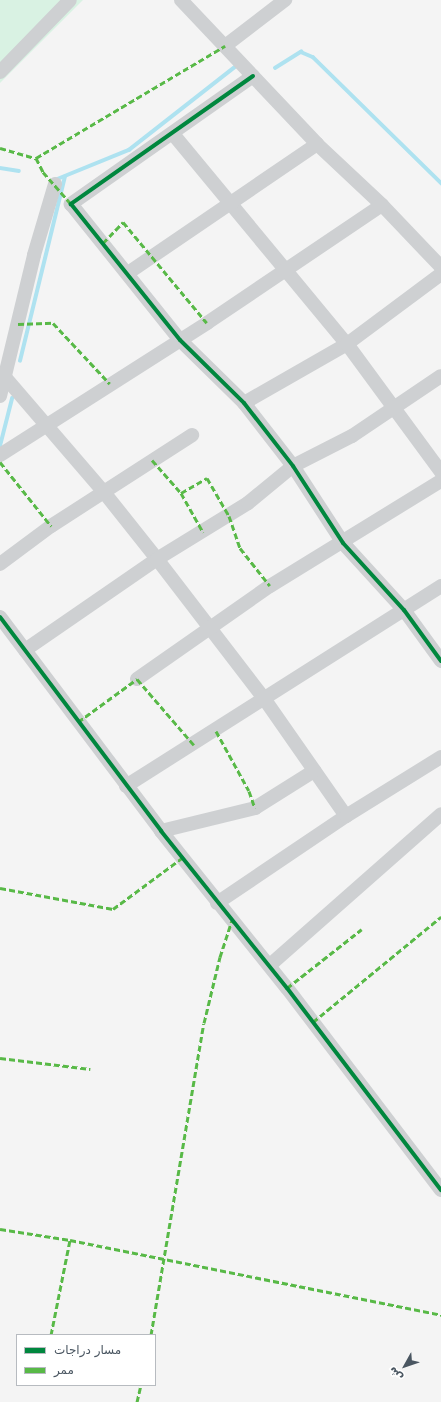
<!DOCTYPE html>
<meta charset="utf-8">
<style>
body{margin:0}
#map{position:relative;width:441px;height:1402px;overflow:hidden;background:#f4f4f4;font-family:"DejaVu Sans","Noto Sans Arabic",sans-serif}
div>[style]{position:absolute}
.green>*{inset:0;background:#d9f2e3}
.stream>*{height:3.5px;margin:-1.75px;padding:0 1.75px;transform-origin:1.75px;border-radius:1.75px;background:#aee2f0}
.minor>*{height:14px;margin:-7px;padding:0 7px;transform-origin:7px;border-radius:7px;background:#ced0d2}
.quiet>*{height:3px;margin-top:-1.5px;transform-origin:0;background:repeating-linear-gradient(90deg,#58b947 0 6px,transparent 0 9px)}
.cycleway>*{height:4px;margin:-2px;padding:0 2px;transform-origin:2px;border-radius:2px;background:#00873e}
span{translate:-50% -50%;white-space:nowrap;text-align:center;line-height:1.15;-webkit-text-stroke:3.5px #fff;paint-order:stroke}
.legend{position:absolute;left:16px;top:1334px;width:140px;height:52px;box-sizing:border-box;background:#fff;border:1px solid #b7bbc0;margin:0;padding:5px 7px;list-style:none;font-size:12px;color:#4a5661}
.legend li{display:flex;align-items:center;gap:8px;height:20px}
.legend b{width:20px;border:1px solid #b7bbc0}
.north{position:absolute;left:385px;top:1346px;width:40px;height:40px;-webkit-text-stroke:3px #fff;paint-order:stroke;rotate:230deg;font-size:11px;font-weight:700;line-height:16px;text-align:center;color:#4a5661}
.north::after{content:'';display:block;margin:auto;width:14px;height:18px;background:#4a5661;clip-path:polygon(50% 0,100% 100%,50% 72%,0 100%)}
</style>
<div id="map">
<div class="green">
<i style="clip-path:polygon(0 0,83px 0,0 83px)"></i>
</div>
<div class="stream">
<i style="left:275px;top:68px;width:31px;rotate:-32deg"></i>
<i style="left:301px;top:52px;width:13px;rotate:23deg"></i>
<i style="left:313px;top:57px;width:180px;rotate:44.5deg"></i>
<i style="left:0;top:168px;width:19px;rotate:9deg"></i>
<i style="left:55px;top:180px;width:80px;rotate:-22.1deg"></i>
<i style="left:129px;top:150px;width:135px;rotate:-38.1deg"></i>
<i style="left:20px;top:361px;width:189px;rotate:-76.3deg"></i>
<i style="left:0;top:446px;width:49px;rotate:-75.7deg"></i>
</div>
<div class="minor">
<i style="left:181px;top:0;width:198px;rotate:46.6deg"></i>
<i style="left:317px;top:144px;width:89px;rotate:43.2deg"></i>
<i style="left:382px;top:205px;width:86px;rotate:46.4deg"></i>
<i style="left:225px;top:46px;width:76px;rotate:-37.5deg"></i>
<i style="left:0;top:72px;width:100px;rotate:-45.8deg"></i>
<i style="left:253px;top:76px;width:223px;rotate:144.9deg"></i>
<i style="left:71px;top:204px;width:174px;rotate:51.3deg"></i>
<i style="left:180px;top:340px;width:90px;rotate:44.5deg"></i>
<i style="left:244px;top:403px;width:80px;rotate:52.1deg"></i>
<i style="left:293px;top:466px;width:92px;rotate:57deg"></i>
<i style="left:343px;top:543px;width:91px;rotate:47.7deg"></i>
<i style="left:404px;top:610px;width:63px;rotate:54deg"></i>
<i style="left:173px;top:134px;width:273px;rotate:50.4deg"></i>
<i style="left:347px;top:344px;width:159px;rotate:53.7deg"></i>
<i style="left:128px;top:273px;width:229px;rotate:-34.3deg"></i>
<i style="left:4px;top:376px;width:152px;rotate:49.3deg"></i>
<i style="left:103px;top:491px;width:87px;rotate:51.5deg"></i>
<i style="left:157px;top:559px;width:174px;rotate:52.5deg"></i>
<i style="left:263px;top:697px;width:145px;rotate:55.1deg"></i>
<i style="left:0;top:396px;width:145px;rotate:-76.4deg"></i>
<i style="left:34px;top:255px;width:74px;rotate:-73.5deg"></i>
<i style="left:244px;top:403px;width:119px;rotate:-29.8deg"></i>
<i style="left:347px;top:344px;width:117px;rotate:-36.7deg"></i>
<i style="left:0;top:455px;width:246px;rotate:-32.5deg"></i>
<i style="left:207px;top:323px;width:211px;rotate:-34deg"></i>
<i style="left:0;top:564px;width:64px;rotate:-36.7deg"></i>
<i style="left:51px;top:526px;width:168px;rotate:-32.8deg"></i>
<i style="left:0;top:617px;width:268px;rotate:53deg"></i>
<i style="left:161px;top:831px;width:201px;rotate:51.3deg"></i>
<i style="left:287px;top:988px;width:254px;rotate:52.7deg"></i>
<i style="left:25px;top:650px;width:160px;rotate:-34.6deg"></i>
<i style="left:157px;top:559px;width:107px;rotate:-31.6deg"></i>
<i style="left:248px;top:503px;width:58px;rotate:-39.4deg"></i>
<i style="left:293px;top:466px;width:66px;rotate:-27deg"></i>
<i style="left:352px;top:436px;width:107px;rotate:-34deg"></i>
<i style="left:137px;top:679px;width:162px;rotate:-35deg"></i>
<i style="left:270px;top:586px;width:201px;rotate:-31.6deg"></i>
<i style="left:126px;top:786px;width:373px;rotate:-32.4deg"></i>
<i style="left:161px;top:831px;width:97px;rotate:-13.7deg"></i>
<i style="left:255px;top:808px;width:70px;rotate:-32.1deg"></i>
<i style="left:217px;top:903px;width:156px;rotate:-34deg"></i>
<i style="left:346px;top:816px;width:112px;rotate:-31.8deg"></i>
<i style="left:270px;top:965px;width:228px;rotate:-41.4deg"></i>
</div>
<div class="quiet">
<i style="left:0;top:148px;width:37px;rotate:16deg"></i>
<i style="left:36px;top:158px;width:220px;rotate:-30.7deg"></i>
<i style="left:36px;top:158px;width:16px;rotate:63deg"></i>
<i style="left:43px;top:172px;width:43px;rotate:48.8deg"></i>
<i style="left:103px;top:243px;width:29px;rotate:-46deg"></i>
<i style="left:123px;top:222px;width:131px;rotate:50.3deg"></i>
<i style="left:18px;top:324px;width:35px;rotate:-2deg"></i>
<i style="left:53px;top:323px;width:83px;rotate:46.9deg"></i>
<i style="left:152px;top:460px;width:44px;rotate:48.7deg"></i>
<i style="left:181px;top:493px;width:45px;rotate:60.6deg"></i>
<i style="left:0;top:462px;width:82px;rotate:51.4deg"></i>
<i style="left:181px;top:493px;width:30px;rotate:-30deg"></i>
<i style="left:207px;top:478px;width:44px;rotate:59.9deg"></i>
<i style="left:229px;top:516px;width:34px;rotate:71deg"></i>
<i style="left:240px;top:548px;width:48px;rotate:51.7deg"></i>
<i style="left:78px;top:722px;width:73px;rotate:-36.1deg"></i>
<i style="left:137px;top:679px;width:87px;rotate:49.2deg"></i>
<i style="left:216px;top:731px;width:68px;rotate:61.2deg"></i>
<i style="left:249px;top:791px;width:18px;rotate:71deg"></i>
<i style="left:0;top:888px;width:115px;rotate:10.5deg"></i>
<i style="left:113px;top:909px;width:86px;rotate:-36.5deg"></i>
<i style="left:287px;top:988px;width:95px;rotate:-38.2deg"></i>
<i style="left:313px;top:1022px;width:166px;rotate:-39.4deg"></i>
<i style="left:0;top:1058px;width:91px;rotate:7deg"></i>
<i style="left:0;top:1229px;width:71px;rotate:8.9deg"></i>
<i style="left:70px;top:1240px;width:379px;rotate:11.4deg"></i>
<i style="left:51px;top:1335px;width:97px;rotate:-78.7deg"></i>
<i style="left:151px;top:1335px;width:316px;rotate:-80.4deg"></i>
<i style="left:204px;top:1023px;width:68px;rotate:-76.4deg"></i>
<i style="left:220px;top:957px;width:38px;rotate:-72deg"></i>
<i style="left:137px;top:1402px;width:17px;rotate:-77deg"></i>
</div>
<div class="cycleway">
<i style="left:253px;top:76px;width:223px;rotate:144.9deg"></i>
<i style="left:71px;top:204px;width:174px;rotate:51.3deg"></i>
<i style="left:180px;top:340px;width:90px;rotate:44.5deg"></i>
<i style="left:244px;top:403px;width:80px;rotate:52.1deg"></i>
<i style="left:293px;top:466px;width:92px;rotate:57deg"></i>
<i style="left:343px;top:543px;width:91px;rotate:47.7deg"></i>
<i style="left:404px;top:610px;width:63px;rotate:54deg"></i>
<i style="left:0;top:617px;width:268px;rotate:53deg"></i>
<i style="left:161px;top:831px;width:201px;rotate:51.3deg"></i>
<i style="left:287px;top:988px;width:254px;rotate:52.7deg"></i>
</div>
<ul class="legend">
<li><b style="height:5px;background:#00873e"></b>مسار دراجات</li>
<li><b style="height:5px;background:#58b947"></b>ممر</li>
</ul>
<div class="north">ش</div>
</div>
